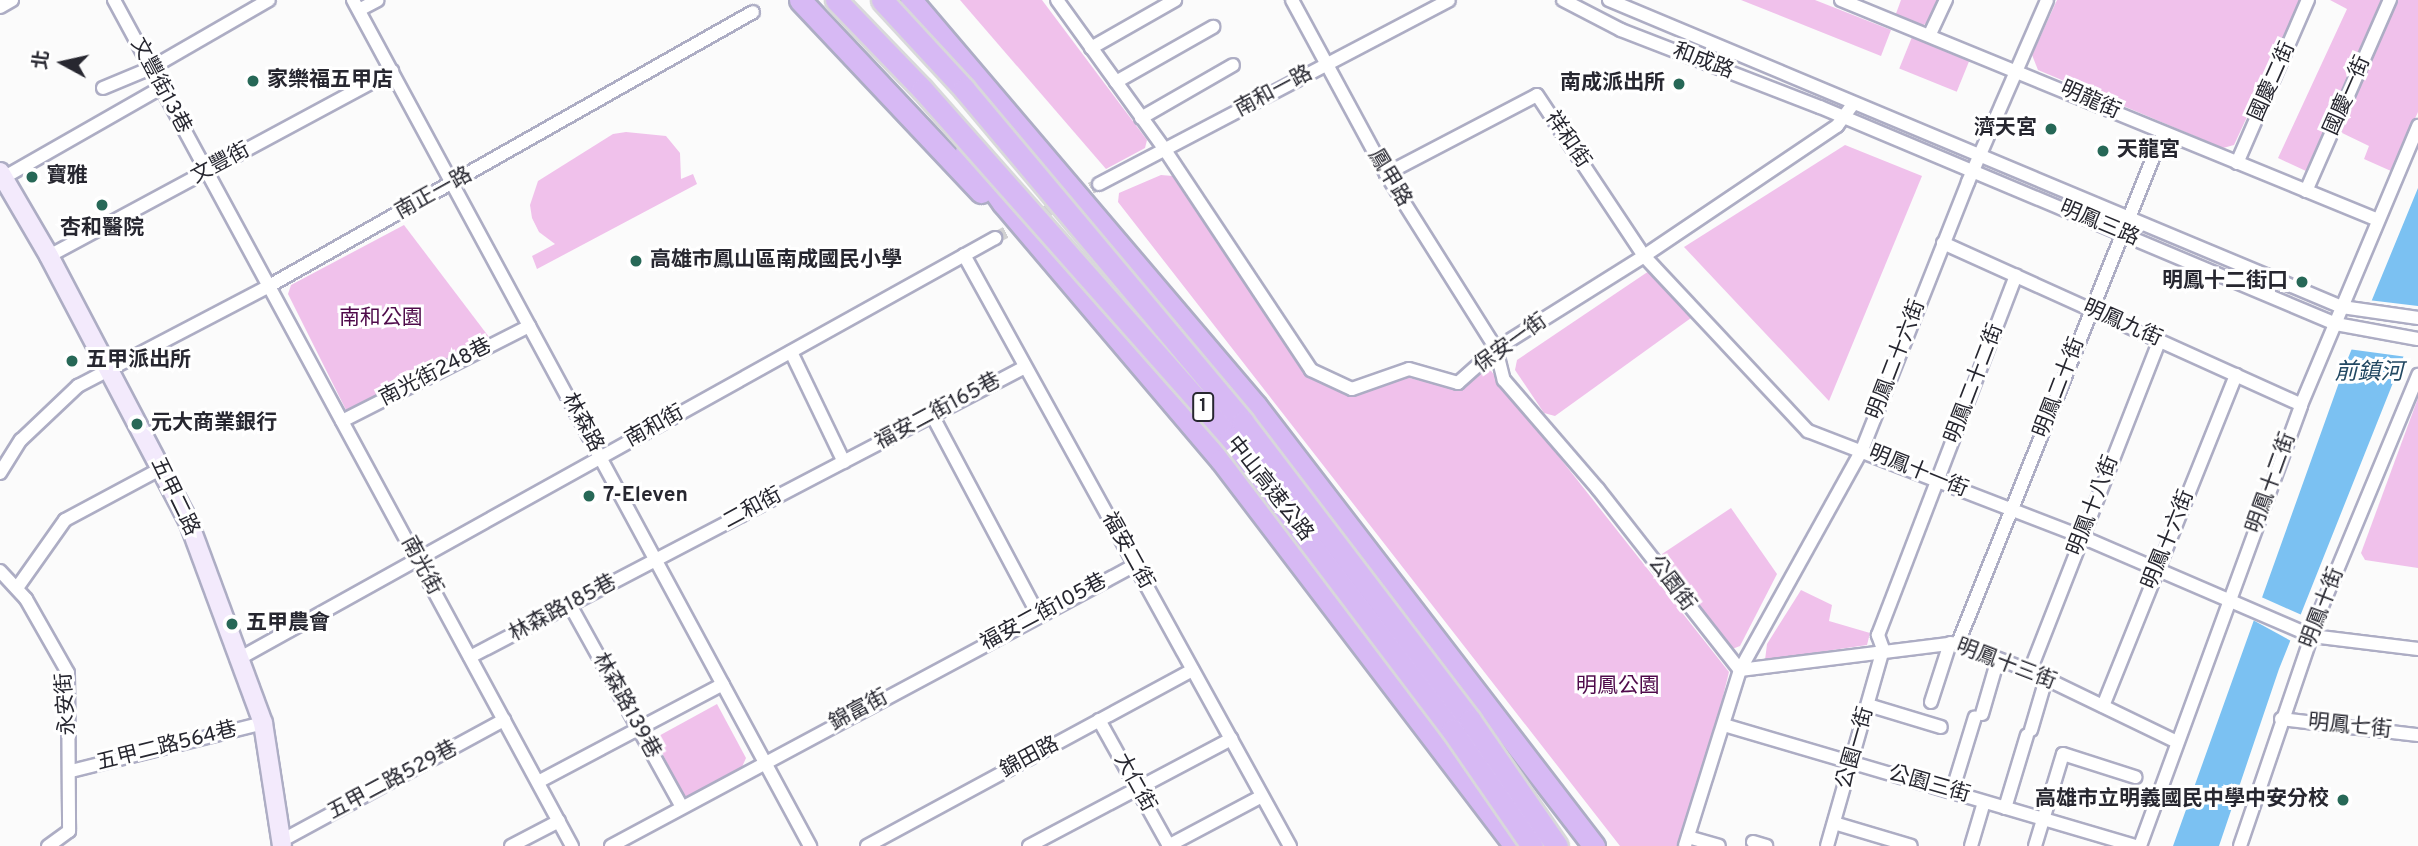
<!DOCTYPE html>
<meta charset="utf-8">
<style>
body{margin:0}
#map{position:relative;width:2418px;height:846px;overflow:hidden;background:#fbfbfb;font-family:Overpass,"Noto Sans TC",sans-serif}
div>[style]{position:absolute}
.green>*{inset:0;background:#f0c1eb;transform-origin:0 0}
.water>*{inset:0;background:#7bc1f2}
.pier>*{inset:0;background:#fbfbfb}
.street-tunnel>*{height:12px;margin-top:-6px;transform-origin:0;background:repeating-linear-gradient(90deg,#d1d1d2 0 12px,transparent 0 18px)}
.roads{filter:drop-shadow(2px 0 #adadc4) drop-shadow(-2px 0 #adadc4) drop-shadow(0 2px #adadc4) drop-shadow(0 -2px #adadc4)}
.street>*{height:12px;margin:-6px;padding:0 6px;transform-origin:6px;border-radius:6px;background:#fff}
.secondary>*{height:18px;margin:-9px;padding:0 9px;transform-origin:9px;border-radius:9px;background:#f3eafc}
.highway>*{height:21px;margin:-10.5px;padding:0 10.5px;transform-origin:10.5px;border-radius:10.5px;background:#d7b9f4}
.bridges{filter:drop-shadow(2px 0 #d8d8da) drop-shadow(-2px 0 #d8d8da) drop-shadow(0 2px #d8d8da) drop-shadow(0 -2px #d8d8da)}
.highway-bridge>*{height:21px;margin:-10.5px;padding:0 10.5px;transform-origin:10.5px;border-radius:10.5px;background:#d7b9f4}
.dots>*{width:19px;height:19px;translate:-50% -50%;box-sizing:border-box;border:4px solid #fff;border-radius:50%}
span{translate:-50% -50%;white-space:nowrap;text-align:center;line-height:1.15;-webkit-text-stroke:6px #fff;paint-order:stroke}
.shield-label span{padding:2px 5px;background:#fff;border:2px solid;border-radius:5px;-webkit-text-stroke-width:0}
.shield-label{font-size:19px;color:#272730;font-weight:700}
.street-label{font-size:21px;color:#272730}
.poi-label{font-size:21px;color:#272730;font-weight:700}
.left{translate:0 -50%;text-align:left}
.right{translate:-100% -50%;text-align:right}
.park-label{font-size:21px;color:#4f0b4b}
.water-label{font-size:23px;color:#224862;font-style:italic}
.north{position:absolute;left:28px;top:28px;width:70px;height:70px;-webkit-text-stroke:5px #fff;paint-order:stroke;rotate:278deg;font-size:19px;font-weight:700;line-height:28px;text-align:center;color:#272730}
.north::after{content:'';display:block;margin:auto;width:24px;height:32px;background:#272730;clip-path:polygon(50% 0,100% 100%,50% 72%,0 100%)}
</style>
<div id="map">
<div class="green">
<i style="clip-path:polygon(960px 0,1042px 0,1147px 140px,1145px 148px,1106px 169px)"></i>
<i style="clip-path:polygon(1741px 0,1815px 0,1891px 30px,1881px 56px)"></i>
<i style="clip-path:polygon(1901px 0,1937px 0,1927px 23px,1920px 27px,1894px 19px)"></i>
<i style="clip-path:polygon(2057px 0,2301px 0,2234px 145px,2223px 148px,2038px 70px,2032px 55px)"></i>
<i style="clip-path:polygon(2330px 0,2381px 0,2306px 171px,2278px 158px,2347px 9px)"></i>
<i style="clip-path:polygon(2397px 0,2418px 0,2418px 112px,2391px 171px,2364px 159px,2369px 146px,2338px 131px)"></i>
<i style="left:1912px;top:37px;width:62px;height:34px;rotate:22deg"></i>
<i style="clip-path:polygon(626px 132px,666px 136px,680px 153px,681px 179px,693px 174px,697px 184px,537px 269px,532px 256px,555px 244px,539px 232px,532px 218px,530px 205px,538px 181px,613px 134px)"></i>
<i style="clip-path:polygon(1845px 145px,1922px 176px,1829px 401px,1684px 247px)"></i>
<i style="clip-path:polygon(1161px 175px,1173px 176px,1319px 381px,1354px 392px,1406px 377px,1461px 391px,1488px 367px,1729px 672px,1711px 745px,1677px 846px,1620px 846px,1118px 202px,1119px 193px)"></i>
<i style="clip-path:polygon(404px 225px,492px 341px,347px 412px,288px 294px,291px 285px)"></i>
<i style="clip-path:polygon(1649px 271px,1691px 318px,1555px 416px,1544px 413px,1515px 370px,1517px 360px)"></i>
<i style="clip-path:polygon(2418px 398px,2418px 568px,2365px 560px,2361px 553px)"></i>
<i style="clip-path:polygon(1731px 508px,1777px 574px,1740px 646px,1727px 651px,1662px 565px,1662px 554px)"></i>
<i style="clip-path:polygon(1801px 590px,1832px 605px,1829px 621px,1870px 633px,1867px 645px,1765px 660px,1767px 644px)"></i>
<i style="clip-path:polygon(717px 704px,746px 758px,742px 767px,691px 796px,683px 796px,655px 738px)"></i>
</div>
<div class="water">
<i style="clip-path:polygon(2418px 188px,2418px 320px,2279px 669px,2219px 846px,2173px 846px,2346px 363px)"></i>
</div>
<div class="pier">
<i style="clip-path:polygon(2368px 300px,2418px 306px,2418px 329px,2407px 357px,2348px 349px)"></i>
<i style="clip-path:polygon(2259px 596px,2304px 616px,2293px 642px,2251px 619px)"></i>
</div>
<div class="street-tunnel">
<i style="left:995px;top:238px;width:117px;rotate:-27.4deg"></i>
</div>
<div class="roads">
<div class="street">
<i style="left:114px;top:0;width:962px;rotate:61.57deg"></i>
<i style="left:353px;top:0;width:962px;rotate:61.62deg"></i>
<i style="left:1057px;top:0;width:185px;rotate:54.2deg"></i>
<i style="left:1165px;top:150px;width:264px;rotate:56.4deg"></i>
<i style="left:1311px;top:370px;width:45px;rotate:24.9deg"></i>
<i style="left:1352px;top:389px;width:60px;rotate:-19.3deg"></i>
<i style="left:1409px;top:369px;width:51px;rotate:15.9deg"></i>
<i style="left:1458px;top:383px;width:51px;rotate:-41.8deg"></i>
<i style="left:1496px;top:349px;width:175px;rotate:-32.1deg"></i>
<i style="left:1644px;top:256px;width:233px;rotate:-34deg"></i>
<i style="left:1837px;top:126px;width:27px;rotate:-54deg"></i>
<i style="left:1292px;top:0;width:198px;rotate:61.6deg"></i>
<i style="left:1386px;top:174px;width:207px;rotate:57.8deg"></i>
<i style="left:1496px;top:349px;width:32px;rotate:76deg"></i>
<i style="left:1504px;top:380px;width:144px;rotate:49.2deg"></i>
<i style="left:1598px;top:489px;width:230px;rotate:51.9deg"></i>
<i style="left:1740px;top:670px;width:184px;rotate:107.4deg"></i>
<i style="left:1563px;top:0;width:65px;rotate:27.3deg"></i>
<i style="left:1621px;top:30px;width:213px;rotate:21.2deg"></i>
<i style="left:1820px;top:107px;width:560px;rotate:22.81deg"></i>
<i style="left:2336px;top:324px;width:83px;rotate:10.4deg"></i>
<i style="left:1609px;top:0;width:795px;rotate:22.73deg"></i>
<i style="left:2342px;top:307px;width:77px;rotate:8.2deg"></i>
<i style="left:1841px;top:0;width:580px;rotate:22.28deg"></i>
<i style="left:0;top:7px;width:14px;rotate:-30deg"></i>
<i style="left:359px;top:10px;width:21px;rotate:-28deg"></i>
<i style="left:1930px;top:34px;width:38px;rotate:-65deg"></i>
<i style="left:1091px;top:48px;width:97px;rotate:-29.7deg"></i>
<i style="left:1116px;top:82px;width:112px;rotate:-29.6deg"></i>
<i style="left:103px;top:88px;width:52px;rotate:-22.6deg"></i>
<i style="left:151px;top:68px;width:136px;rotate:-30deg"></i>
<i style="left:1141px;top:118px;width:106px;rotate:-29.9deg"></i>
<i style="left:2237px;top:163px;width:178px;rotate:-66.5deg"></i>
<i style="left:1386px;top:174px;width:170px;rotate:-27.6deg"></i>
<i style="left:1537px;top:95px;width:193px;rotate:56.4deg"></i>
<i style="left:1644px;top:256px;width:240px;rotate:46.9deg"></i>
<i style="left:1808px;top:431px;width:294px;rotate:21.1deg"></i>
<i style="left:2082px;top:537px;width:250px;rotate:23.3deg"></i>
<i style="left:2312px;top:636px;width:107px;rotate:7deg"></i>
<i style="left:3px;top:178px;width:182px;rotate:-29.7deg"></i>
<i style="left:1099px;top:184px;width:395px;rotate:-27.7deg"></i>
<i style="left:2306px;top:191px;width:209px;rotate:-66.3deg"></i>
<i style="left:1943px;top:243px;width:393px;rotate:24.3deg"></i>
<i style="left:964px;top:255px;width:675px;rotate:61.12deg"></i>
<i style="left:49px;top:256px;width:390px;rotate:-28.3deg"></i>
<i style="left:791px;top:352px;width:122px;rotate:64.3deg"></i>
<i style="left:932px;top:415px;width:228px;rotate:62deg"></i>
<i style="left:342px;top:421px;width:210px;rotate:-26.9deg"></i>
<i style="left:0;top:473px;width:39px;rotate:-58deg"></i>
<i style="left:21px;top:440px;width:79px;rotate:-43.5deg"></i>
<i style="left:78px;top:386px;width:216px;rotate:-27.6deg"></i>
<i style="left:269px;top:286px;width:556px;rotate:-29.51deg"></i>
<i style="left:0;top:571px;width:38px;rotate:47deg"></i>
<i style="left:26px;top:599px;width:85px;rotate:60.4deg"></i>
<i style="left:68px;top:673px;width:158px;rotate:89.6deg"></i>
<i style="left:69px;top:831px;width:26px;rotate:144deg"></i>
<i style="left:17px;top:588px;width:83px;rotate:-54.8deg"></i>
<i style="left:65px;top:520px;width:108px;rotate:-28.2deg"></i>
<i style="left:570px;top:605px;width:231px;rotate:61deg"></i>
<i style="left:1958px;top:643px;width:550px;rotate:-68.1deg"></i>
<i style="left:242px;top:657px;width:862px;rotate:-29.09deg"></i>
<i style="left:470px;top:657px;width:626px;rotate:-27.59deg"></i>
<i style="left:1740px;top:670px;width:252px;rotate:-61deg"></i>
<i style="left:1862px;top:450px;width:288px;rotate:-68.4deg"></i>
<i style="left:1968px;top:182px;width:198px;rotate:-66.5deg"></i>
<i style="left:1740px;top:670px;width:220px;rotate:-7.1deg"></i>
<i style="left:1958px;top:643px;width:77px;rotate:21.3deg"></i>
<i style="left:2030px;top:671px;width:163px;rotate:25.8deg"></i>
<i style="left:2030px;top:671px;width:354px;rotate:-68.6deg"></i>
<i style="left:1931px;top:702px;width:62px;rotate:-72.1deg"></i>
<i style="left:1868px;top:705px;width:76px;rotate:16.8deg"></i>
<i style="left:2103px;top:706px;width:357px;rotate:-68.1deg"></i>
<i style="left:1982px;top:714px;width:57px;rotate:-73.8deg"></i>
<i style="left:2281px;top:719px;width:138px;rotate:6.7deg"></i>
<i style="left:1099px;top:720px;width:144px;rotate:60.9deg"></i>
<i style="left:1724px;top:725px;width:427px;rotate:16.4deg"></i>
<i style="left:2031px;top:730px;width:53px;rotate:-73.6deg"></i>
<i style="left:71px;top:771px;width:198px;rotate:-14deg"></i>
<i style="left:538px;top:782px;width:209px;rotate:-27.9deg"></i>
<i style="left:1952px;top:792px;width:78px;rotate:-73deg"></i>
<i style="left:2005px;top:808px;width:76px;rotate:-73.2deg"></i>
<i style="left:1834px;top:823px;width:80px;rotate:16.6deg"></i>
<i style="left:1688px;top:837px;width:32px;rotate:16deg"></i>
<i style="left:281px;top:841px;width:254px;rotate:-28.5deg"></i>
<i style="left:1753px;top:842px;width:14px;rotate:17deg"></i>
<i style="left:511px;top:846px;width:54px;rotate:-27.5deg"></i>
<i style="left:611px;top:846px;width:595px;rotate:-28.2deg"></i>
<i style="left:867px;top:846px;width:370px;rotate:-28.4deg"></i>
<i style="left:1029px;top:846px;width:229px;rotate:-27.9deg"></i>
<i style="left:1168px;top:846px;width:106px;rotate:-28deg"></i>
<i style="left:1827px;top:846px;width:205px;rotate:-74.1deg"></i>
<i style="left:1883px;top:649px;width:15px;rotate:-110deg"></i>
<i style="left:1878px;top:635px;width:385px;rotate:-69deg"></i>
<i style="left:1971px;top:846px;width:46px;rotate:-73.5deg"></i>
<i style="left:2035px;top:846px;width:96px;rotate:-73.1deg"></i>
<i style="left:2063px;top:754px;width:76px;rotate:17.7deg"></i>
<i style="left:2140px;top:846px;width:469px;rotate:-69.9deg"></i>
<i style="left:2301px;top:405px;width:303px;rotate:-67.2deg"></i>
<i style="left:2240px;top:846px;width:248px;rotate:-71.2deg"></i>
<i style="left:2320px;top:611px;width:256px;rotate:-67.4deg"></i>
</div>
<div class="secondary">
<i style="left:0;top:172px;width:97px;rotate:59.7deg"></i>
<i style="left:49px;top:256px;width:301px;rotate:62.3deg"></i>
<i style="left:189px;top:523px;width:213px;rotate:69.7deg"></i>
<i style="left:263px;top:723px;width:124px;rotate:81.2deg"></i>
</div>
<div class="highway">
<i style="left:800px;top:0;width:264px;rotate:46.7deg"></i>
<i style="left:911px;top:0;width:533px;rotate:49.64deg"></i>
<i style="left:1256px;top:406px;width:555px;rotate:52.47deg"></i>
<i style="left:966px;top:151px;width:64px;rotate:54.6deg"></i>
<i style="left:1003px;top:203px;width:337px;rotate:49.7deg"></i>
<i style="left:1221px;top:460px;width:485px;rotate:52.7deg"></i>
</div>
</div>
<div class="bridges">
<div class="highway-bridge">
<i style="left:836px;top:0;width:124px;rotate:46deg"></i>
<i style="left:922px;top:89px;width:466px;rotate:48.5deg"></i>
<i style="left:1231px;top:438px;width:366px;rotate:52.9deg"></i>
<i style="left:1452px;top:730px;width:141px;rotate:55.4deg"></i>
<i style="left:882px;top:0;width:121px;rotate:47.3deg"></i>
<i style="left:964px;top:89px;width:434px;rotate:50deg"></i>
<i style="left:1243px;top:422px;width:375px;rotate:52.7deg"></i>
<i style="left:1470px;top:720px;width:153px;rotate:55.4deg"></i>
</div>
</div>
<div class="dots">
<i style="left:253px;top:81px;background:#276857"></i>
<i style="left:1679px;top:84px;background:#276857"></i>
<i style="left:2051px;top:129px;background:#276857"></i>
<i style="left:2103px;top:151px;background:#276857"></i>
<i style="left:32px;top:177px;background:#276857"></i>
<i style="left:102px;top:205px;background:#276857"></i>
<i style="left:636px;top:261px;background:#276857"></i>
<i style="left:2302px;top:282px;background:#276857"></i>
<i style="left:72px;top:361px;background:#276857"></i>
<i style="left:137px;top:424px;background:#276857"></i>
<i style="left:589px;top:496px;background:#276857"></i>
<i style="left:232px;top:624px;background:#276857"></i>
<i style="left:2343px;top:800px;background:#276857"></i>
</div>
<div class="shield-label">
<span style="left:1203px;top:407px">1</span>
</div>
<div class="street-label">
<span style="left:1703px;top:62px;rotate:21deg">和成路</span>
<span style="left:2273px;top:82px;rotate:-66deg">國慶二街</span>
<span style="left:160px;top:86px;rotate:62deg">文豐街13巷</span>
<span style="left:1274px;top:92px;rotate:-28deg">南和一路</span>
<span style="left:2348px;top:96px;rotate:-66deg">國慶一街</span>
<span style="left:2090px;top:101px;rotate:24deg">明龍街</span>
<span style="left:1567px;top:140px;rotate:56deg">祥和街</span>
<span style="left:221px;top:164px;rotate:-28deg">文豐街</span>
<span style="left:1389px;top:178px;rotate:59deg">鳳甲路</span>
<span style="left:434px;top:194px;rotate:-29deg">南正一路</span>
<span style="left:2099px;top:224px;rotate:23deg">明鳳三路</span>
<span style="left:2122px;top:324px;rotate:24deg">明鳳九街</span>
<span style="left:1511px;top:344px;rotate:-36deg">保安一街</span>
<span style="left:1897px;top:360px;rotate:-69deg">明鳳二十六街</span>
<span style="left:436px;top:373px;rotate:-27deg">南光街248巷</span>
<span style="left:1975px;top:384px;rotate:-69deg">明鳳二十二街</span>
<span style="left:2060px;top:388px;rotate:-69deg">明鳳二十街</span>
<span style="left:938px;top:412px;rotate:-28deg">福安二街165巷</span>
<span style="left:582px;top:423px;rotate:62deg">林森路</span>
<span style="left:655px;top:427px;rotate:-29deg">南和街</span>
<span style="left:1918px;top:472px;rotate:22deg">明鳳十一街</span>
<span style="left:2272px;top:483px;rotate:-70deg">明鳳十二街</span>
<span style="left:1269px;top:489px;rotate:52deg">中山高速公路</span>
<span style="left:174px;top:497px;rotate:64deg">五甲二路</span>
<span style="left:2094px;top:506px;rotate:-69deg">明鳳十八街</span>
<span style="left:753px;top:509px;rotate:-28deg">二和街</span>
<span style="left:2169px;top:540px;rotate:-68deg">明鳳十六街</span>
<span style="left:1127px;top:551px;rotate:61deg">福安二街</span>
<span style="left:421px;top:566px;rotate:62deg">南光街</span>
<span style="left:1671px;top:584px;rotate:53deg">公園街</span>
<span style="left:2323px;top:608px;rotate:-69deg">明鳳十街</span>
<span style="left:563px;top:609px;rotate:-28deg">林森路185巷</span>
<span style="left:1044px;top:613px;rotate:-28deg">福安二街105巷</span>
<span style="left:2006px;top:665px;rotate:21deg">明鳳十三街</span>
<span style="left:67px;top:704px;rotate:-94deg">永安街</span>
<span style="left:626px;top:706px;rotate:61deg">林森路139巷</span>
<span style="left:859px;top:711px;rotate:-28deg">錦富街</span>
<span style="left:2350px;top:727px;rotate:6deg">明鳳七街</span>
<span style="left:167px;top:747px;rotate:-14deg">五甲二路564巷</span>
<span style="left:1856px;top:748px;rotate:-74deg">公園一街</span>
<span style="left:1030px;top:758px;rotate:-28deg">錦田路</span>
<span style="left:393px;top:781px;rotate:-28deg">五甲二路529巷</span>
<span style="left:1134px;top:783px;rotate:61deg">大仁街</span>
<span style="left:1929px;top:785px;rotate:16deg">公園三街</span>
</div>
<div class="poi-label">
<span class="left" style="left:267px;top:81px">家樂福五甲店</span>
<span class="right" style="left:1665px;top:84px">南成派出所</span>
<span class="right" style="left:2037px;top:129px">濟天宮</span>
<span class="left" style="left:2117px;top:151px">天龍宮</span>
<span class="left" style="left:46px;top:177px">寶雅</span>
<span style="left:102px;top:229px">杏和醫院</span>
<span class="left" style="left:650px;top:261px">高雄市鳳山區南成國民小學</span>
<span class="right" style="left:2288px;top:282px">明鳳十二街口</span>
<span class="left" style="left:86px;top:361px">五甲派出所</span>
<span class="left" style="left:151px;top:424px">元大商業銀行</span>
<span class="left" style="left:603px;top:496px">7-Eleven</span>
<span class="left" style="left:246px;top:624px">五甲農會</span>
<span class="right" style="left:2329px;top:800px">高雄市立明義國民中學中安分校</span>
</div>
<div class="park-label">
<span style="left:381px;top:319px">南和公園</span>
<span style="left:1618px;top:687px">明鳳公園</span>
</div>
<div class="water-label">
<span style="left:2369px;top:374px">前鎮河</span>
</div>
<div class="north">北</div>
</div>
